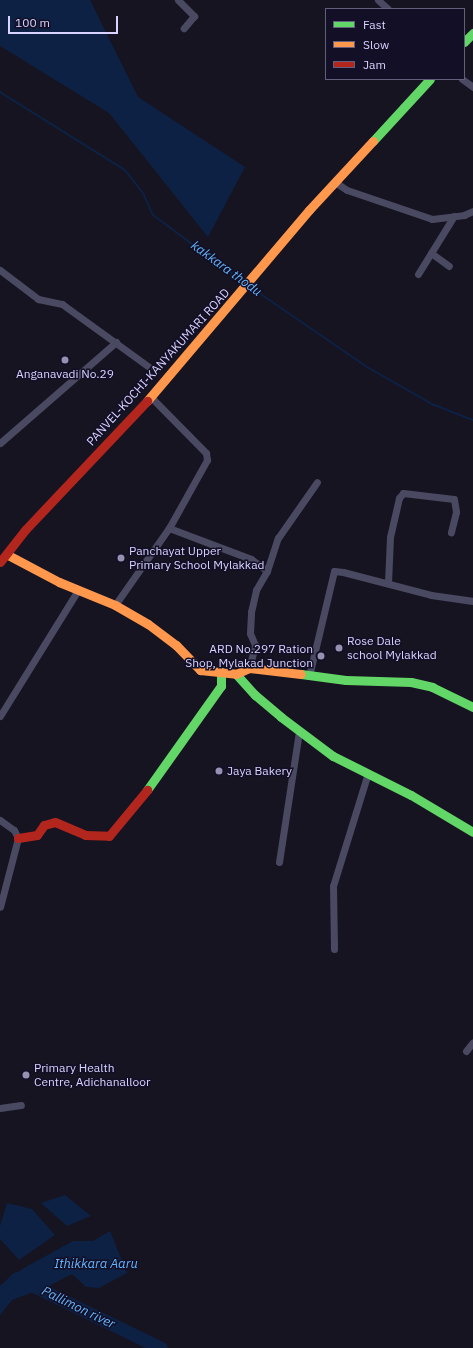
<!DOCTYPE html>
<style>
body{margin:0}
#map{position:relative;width:473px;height:1348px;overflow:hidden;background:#161421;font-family:"IBM Plex Sans",sans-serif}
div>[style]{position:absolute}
.water>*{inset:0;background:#0d2144}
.stream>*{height:2px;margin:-1px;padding:0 1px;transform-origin:1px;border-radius:1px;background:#0d2144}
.river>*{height:13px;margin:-6.5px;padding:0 6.5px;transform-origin:6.5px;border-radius:6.5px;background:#0d2144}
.street>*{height:7px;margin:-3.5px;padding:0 3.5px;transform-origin:3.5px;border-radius:3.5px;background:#4a4962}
.fast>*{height:9px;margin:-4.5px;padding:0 4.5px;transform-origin:4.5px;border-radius:4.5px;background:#63d668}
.slow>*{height:9px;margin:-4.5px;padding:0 4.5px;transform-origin:4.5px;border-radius:4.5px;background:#ff974d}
.jam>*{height:9px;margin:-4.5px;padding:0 4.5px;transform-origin:4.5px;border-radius:4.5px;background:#b3261e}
.dots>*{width:11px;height:11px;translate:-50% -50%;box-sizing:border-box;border:2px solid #130f26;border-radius:50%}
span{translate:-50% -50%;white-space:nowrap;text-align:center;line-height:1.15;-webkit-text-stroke:3px #130f26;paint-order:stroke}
.street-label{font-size:12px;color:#d9d4ff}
.poi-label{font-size:12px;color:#d9d4ff}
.left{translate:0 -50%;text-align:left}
.right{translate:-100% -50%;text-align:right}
.water-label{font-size:13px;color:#62b6ff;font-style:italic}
.legend{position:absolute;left:325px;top:8px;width:140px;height:72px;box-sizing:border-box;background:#130f26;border:1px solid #625e7d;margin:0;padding:5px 7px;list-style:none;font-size:12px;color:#d9d4ff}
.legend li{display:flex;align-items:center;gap:8px;height:20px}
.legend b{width:20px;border:1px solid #625e7d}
.scale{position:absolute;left:8px;top:16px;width:110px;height:18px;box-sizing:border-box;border:2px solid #d9d4ff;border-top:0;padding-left:5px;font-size:12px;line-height:14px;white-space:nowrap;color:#d9d4ff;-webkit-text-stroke:3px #130f26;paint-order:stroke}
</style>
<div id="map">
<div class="water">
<i style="clip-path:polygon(0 0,90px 0,138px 97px,245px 167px,208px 237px,109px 113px,0 46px)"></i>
<i style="clip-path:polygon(65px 1195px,91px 1216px,67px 1226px,41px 1203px)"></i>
<i style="clip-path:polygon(7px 1203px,32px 1209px,55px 1235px,19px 1260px,0 1239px,0 1226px)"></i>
<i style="clip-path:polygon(110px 1231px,127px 1273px,99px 1288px,86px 1287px,72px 1274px,49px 1286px,12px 1300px,0 1315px,0 1287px,22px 1269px,73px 1241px,93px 1241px)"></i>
</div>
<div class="stream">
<i style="left:0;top:92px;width:147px;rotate:32deg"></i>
<i style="left:125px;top:170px;width:29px;rotate:52deg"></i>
<i style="left:143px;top:193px;width:24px;rotate:66deg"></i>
<i style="left:153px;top:215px;width:112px;rotate:36.7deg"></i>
<i style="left:252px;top:288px;width:140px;rotate:34.5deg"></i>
<i style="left:367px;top:367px;width:75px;rotate:29.6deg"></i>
<i style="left:432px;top:404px;width:44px;rotate:21.3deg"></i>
</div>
<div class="river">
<i style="left:0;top:1294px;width:23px;rotate:-43deg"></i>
<i style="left:17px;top:1278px;width:160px;rotate:25.9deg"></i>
</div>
<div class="street">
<i style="left:178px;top:0;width:23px;rotate:45deg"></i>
<i style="left:194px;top:16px;width:16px;rotate:130deg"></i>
<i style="left:378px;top:0;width:13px;rotate:42deg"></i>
<i style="left:462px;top:79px;width:14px;rotate:36deg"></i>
<i style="left:335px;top:182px;width:14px;rotate:34deg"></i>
<i style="left:347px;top:190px;width:90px;rotate:18.8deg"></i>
<i style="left:432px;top:219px;width:32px;rotate:-7deg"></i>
<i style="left:464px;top:215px;width:10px;rotate:-24deg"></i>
<i style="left:431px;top:253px;width:22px;rotate:36deg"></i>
<i style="left:0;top:270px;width:48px;rotate:37.3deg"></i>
<i style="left:38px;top:299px;width:25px;rotate:12deg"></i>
<i style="left:62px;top:304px;width:107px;rotate:35.9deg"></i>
<i style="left:418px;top:274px;width:68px;rotate:-58.2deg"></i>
<i style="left:0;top:443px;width:154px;rotate:-41deg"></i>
<i style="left:169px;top:528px;width:88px;rotate:20.7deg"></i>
<i style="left:251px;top:559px;width:20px;rotate:37deg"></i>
<i style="left:267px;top:571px;width:35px;rotate:-72deg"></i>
<i style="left:278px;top:538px;width:68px;rotate:-55.1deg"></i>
<i style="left:388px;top:583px;width:46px;rotate:-87.5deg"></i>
<i style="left:390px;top:537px;width:40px;rotate:-77deg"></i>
<i style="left:399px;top:498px;width:6px;rotate:-51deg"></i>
<i style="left:403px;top:493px;width:51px;rotate:6.7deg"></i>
<i style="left:454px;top:499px;width:13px;rotate:81deg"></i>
<i style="left:456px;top:512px;width:21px;rotate:104deg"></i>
<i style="left:115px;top:605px;width:94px;rotate:-55deg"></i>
<i style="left:169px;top:528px;width:78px;rotate:-60.8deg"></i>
<i style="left:207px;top:460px;width:7px;rotate:-98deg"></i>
<i style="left:206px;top:453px;width:80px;rotate:-134.5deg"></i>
<i style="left:249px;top:668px;width:24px;rotate:-75deg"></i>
<i style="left:255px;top:645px;width:13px;rotate:-113deg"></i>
<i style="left:250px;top:633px;width:21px;rotate:-87deg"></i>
<i style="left:251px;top:612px;width:23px;rotate:-77deg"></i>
<i style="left:256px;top:590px;width:22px;rotate:-60deg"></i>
<i style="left:309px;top:676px;width:108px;rotate:-76.6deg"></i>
<i style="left:334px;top:571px;width:9px;rotate:6deg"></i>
<i style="left:343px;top:572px;width:91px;rotate:14.6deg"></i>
<i style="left:431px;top:595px;width:42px;rotate:8.1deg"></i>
<i style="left:0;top:716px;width:148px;rotate:-58.2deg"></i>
<i style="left:0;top:820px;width:17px;rotate:36deg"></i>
<i style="left:14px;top:830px;width:9px;rotate:63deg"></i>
<i style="left:18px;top:838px;width:71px;rotate:104.6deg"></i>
<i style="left:279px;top:862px;width:132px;rotate:-81.3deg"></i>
<i style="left:334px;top:949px;width:63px;rotate:-90.9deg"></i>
<i style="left:333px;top:886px;width:118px;rotate:-72.8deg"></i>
<i style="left:466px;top:1051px;width:11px;rotate:-52deg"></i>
<i style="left:0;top:1108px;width:21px;rotate:-8deg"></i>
</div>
<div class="fast">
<i style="left:464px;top:42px;width:13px;rotate:-45deg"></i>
<i style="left:373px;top:141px;width:84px;rotate:-47.4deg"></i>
<i style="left:236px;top:674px;width:28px;rotate:48deg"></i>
<i style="left:255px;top:695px;width:34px;rotate:40deg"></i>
<i style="left:281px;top:717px;width:65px;rotate:36.9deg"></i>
<i style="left:333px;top:756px;width:87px;rotate:26.6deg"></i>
<i style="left:411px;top:795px;width:72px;rotate:30.8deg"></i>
<i style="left:301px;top:674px;width:45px;rotate:7.6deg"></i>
<i style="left:346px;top:680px;width:65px;rotate:1.8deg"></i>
<i style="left:411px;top:682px;width:22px;rotate:13deg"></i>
<i style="left:432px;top:687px;width:46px;rotate:26deg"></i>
<i style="left:147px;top:790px;width:128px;rotate:-54.6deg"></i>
<i style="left:221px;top:686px;width:14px;rotate:-90deg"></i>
</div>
<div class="slow">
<i style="left:147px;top:401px;width:250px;rotate:-49.7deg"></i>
<i style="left:309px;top:210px;width:94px;rotate:-47.2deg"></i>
<i style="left:8px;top:555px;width:58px;rotate:27.9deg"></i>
<i style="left:59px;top:582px;width:61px;rotate:22.3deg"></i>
<i style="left:115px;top:605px;width:38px;rotate:30deg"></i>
<i style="left:148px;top:624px;width:35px;rotate:37deg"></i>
<i style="left:176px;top:645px;width:35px;rotate:46deg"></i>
<i style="left:200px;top:670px;width:36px;rotate:6deg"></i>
<i style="left:236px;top:674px;width:14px;rotate:-25deg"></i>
<i style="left:249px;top:668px;width:52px;rotate:6.6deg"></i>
</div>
<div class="jam">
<i style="left:0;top:562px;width:41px;rotate:-52deg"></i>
<i style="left:25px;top:530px;width:178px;rotate:-46.6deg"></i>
<i style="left:18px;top:838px;width:19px;rotate:-9deg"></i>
<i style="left:37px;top:835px;width:12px;rotate:-55deg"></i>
<i style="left:44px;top:825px;width:11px;rotate:-15deg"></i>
<i style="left:55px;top:822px;width:33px;rotate:23deg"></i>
<i style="left:85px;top:835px;width:24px;rotate:2deg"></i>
<i style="left:109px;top:836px;width:60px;rotate:-50.4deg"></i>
</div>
<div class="dots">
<i style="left:65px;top:360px;background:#9591b1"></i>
<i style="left:121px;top:558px;background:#9591b1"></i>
<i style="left:339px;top:648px;background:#9591b1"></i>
<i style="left:321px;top:656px;background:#9591b1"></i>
<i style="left:219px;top:771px;background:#9591b1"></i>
<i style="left:26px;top:1075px;background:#9591b1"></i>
</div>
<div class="street-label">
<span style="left:158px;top:367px;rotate:-48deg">PANVEL-KOCHI-KANYAKUMARI ROAD</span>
</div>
<div class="poi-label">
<span style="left:65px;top:374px">Anganavadi No.29</span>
<span class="left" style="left:129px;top:558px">Panchayat Upper<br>Primary School Mylakkad</span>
<span class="left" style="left:347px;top:648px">Rose Dale<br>school Mylakkad</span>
<span class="right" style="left:313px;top:656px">ARD No.297 Ration<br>Shop, Mylakad Junction</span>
<span class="left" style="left:227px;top:771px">Jaya Bakery</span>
<span class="left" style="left:34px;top:1075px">Primary Health<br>Centre, Adichanalloor</span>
</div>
<div class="water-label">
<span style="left:226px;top:269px;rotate:36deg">kakkara thodu</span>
<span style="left:96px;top:1264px">Ithikkara Aaru</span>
<span style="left:78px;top:1308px;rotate:26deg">Pallimon river</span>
</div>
<ul class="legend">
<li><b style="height:5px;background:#63d668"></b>Fast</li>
<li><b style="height:5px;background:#ff974d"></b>Slow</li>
<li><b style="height:5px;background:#b3261e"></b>Jam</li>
</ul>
<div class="scale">100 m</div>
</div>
